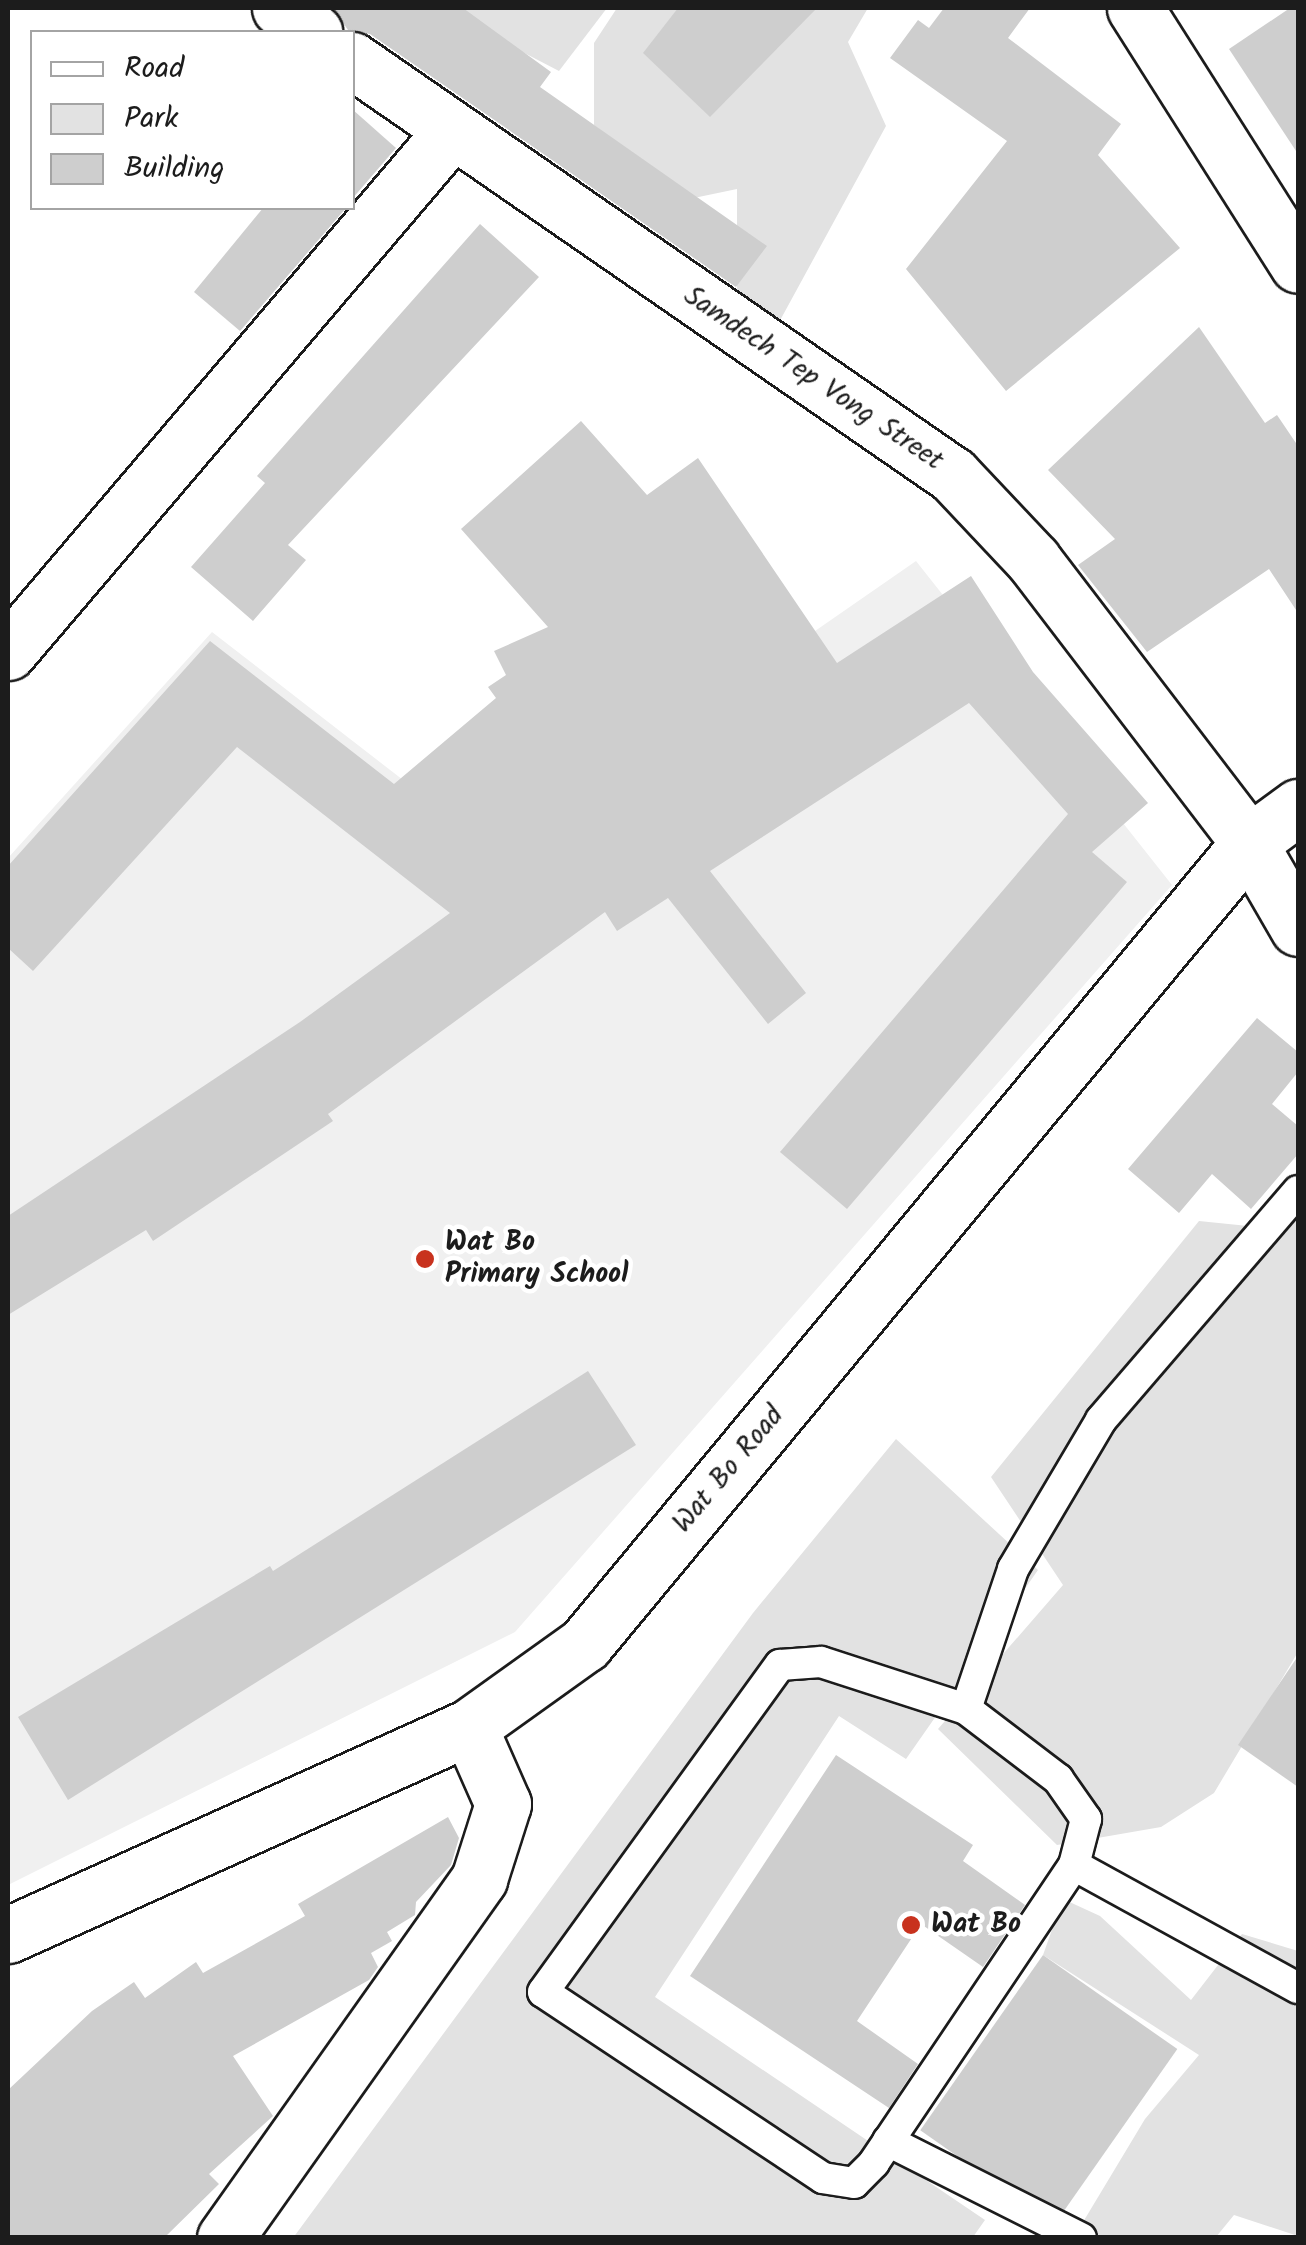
<!DOCTYPE html>
<style>
body{margin:0}
#map{position:relative;width:1306px;height:2245px;overflow:hidden;background:#fff;font-family:Kalam,sans-serif}
div>[style]{position:absolute}
.built>*{inset:0;background:#f0f0f0}
.green>*{inset:0;background:#e2e2e2}
.building>*{inset:0;background:#cecece;transform-origin:0 0}
.roads{filter:drop-shadow(2px 0 #1c1c1c) drop-shadow(-2px 0 #1c1c1c) drop-shadow(0 2px #1c1c1c) drop-shadow(0 -2px #1c1c1c)}
.lane>*{height:30px;margin:-15px;padding:0 15px;transform-origin:15px;border-radius:15px;background:#fff}
.street>*{height:55px;margin:-27.5px;padding:0 27.5px;transform-origin:27.5px;border-radius:27.5px;background:#fff}
.dots>*{width:28px;height:28px;translate:-50% -50%;box-sizing:border-box;border:5px solid #fff;border-radius:50%}
span{translate:-50% -50%;white-space:nowrap;text-align:center;line-height:1.15;-webkit-text-stroke:9px #fff;paint-order:stroke}
.street-label{font-size:28px;color:#1c1c1c}
.poi-label{font-size:28px;color:#1c1c1c;font-weight:700}
.left{translate:0 -50%;text-align:left}
.frame{position:absolute;inset:0;border:10px solid #1c1c1c;pointer-events:none}
.legend{position:absolute;left:30px;top:30px;width:325px;height:180px;box-sizing:border-box;background:#fff;border:2px solid #a4a4a4;margin:0;padding:12px 18px;list-style:none;font-size:30px;color:#1c1c1c}
.legend li{display:flex;align-items:center;gap:20px;height:50px}
.legend b{width:50px;border:2px solid #a4a4a4}
</style>
<div id="map">
<div class="built">
<i style="clip-path:polygon(916px 561px,1172px 885px,515px 1632px,8px 1885px,8px 858px,212px 632px,496px 852px)"></i>
</div>
<div class="green">
<i style="clip-path:polygon(438px 8px,607px 8px,559px 71px)"></i>
<i style="clip-path:polygon(617px 8px,868px 8px,848px 42px,886px 126px,777px 326px,737px 318px,737px 189px,689px 199px,594px 125px,594px 43px)"></i>
<i style="clip-path:polygon(1298px 1170px,1298px 1652px,1214px 1793px,1161px 1827px,1057px 1845px,938px 1729px,1063px 1585px,991px 1477px,1199px 1221px,1248px 1226px)"></i>
<i style="clip-path:polygon(896px 1439px,1038px 1570px,906px 1759px,839px 1716px,655px 1997px,985px 2220px,973px 2237px,293px 2238px,753px 1613px)"></i>
<i style="clip-path:polygon(1063px 1899px,1100px 1916px,1191px 2000px,1242px 1934px,1298px 1951px,1298px 2236px,1234px 2215px,1216px 2237px,1074px 2237px,1145px 2119px,1199px 2055px,1043px 1955px)"></i>
</div>
<div class="building">
<i style="clip-path:polygon(333px 8px,463px 8px,551px 72px,540px 87px,767px 246px,736px 287px,370px 34px,348px 30px)"></i>
<i style="clip-path:polygon(678px 8px,817px 8px,710px 117px,643px 53px)"></i>
<i style="clip-path:polygon(944px 8px,1030px 8px,1008px 38px,1121px 124px,1098px 155px,1180px 248px,1006px 391px,906px 269px,1007px 141px,890px 58px,918px 20px,929px 28px)"></i>
<i style="clip-path:polygon(1290px 8px,1298px 8px,1298px 154px,1229px 49px)"></i>
<i style="clip-path:polygon(352px 109px,396px 148px,352px 199px)"></i>
<i style="clip-path:polygon(263px 208px,346px 208px,240px 331px,194px 292px)"></i>
<i style="clip-path:polygon(480px 224px,539px 277px,288px 545px,306px 560px,253px 621px,191px 567px,265px 483px,257px 476px)"></i>
<i style="clip-path:polygon(1199px 327px,1265px 423px,1277px 415px,1298px 446px,1298px 613px,1269px 569px,1147px 652px,1078px 565px,1115px 539px,1048px 470px)"></i>
<i style="clip-path:polygon(581px 421px,647px 495px,698px 458px,837px 663px,971px 576px,1033px 672px,1148px 803px,1092px 852px,1127px 882px,847px 1209px,780px 1152px,1068px 814px,969px 703px,710px 871px,806px 993px,768px 1024px,668px 898px,617px 931px,605px 912px,328px 1114px,333px 1121px,153px 1241px,146px 1230px,8px 1315px,8px 1216px,300px 1022px,450px 913px,237px 747px,33px 971px,8px 948px,8px 866px,210px 641px,394px 784px,496px 698px,488px 687px,506px 675px,494px 651px,548px 627px,461px 529px)"></i>
<i style="clip-path:polygon(1257px 1018px,1298px 1052px,1298px 1072px,1272px 1104px,1298px 1126px,1298px 1154px,1251px 1209px,1212px 1174px,1179px 1213px,1128px 1169px)"></i>
<i style="clip-path:polygon(588px 1371px,636px 1445px,68px 1800px,18px 1717px,270px 1566px,273px 1571px)"></i>
<i style="clip-path:polygon(1298px 1656px,1298px 1787px,1238px 1745px)"></i>
<i style="clip-path:polygon(836px 1755px,973px 1845px,963px 1861px,1025px 1905px,983px 1967px,921px 1924px,857px 2021px,918px 2064px,889px 2108px,690px 1976px)"></i>
<i style="clip-path:polygon(448px 1817px,459px 1838px,451px 1865px,416px 1902px,415px 1915px,387px 1932px,392px 1941px,371px 1953px,378px 1967px,369px 1980px,233px 2056px,273px 2116px,209px 2174px,219px 2184px,164px 2238px,8px 2238px,8px 2090px,92px 2011px,134px 1982px,145px 1998px,196px 1962px,203px 1973px,305px 1916px,298px 1904px)"></i>
<i style="left:1043px;top:1955px;width:164px;height:214px;rotate:35deg"></i>
</div>
<div class="roads">
<div class="lane">
<i style="left:821px;top:1662px;width:152px;rotate:18deg"></i>
<i style="left:966px;top:1709px;width:116px;rotate:37.3deg"></i>
<i style="left:1058px;top:1779px;width:49px;rotate:55deg"></i>
<i style="left:1086px;top:1819px;width:48px;rotate:104.6deg"></i>
<i style="left:1074px;top:1865px;width:359px;rotate:123.9deg"></i>
<i style="left:874px;top:2163px;width:28px;rotate:135deg"></i>
<i style="left:854px;top:2183px;width:31px;rotate:-171deg"></i>
<i style="left:823px;top:2178px;width:336px;rotate:-146.4deg"></i>
<i style="left:543px;top:1992px;width:404px;rotate:-54.1deg"></i>
<i style="left:780px;top:1665px;width:41px;rotate:-4.2deg"></i>
<i style="left:966px;top:1709px;width:148px;rotate:-71.4deg"></i>
<i style="left:1013px;top:1569px;width:173px;rotate:-59.4deg"></i>
<i style="left:1101px;top:1420px;width:302px;rotate:-49.3deg"></i>
<i style="left:1074px;top:1865px;width:256px;rotate:28.8deg"></i>
<i style="left:888px;top:2141px;width:216px;rotate:26.7deg"></i>
</div>
<div class="street">
<i style="left:280px;top:8px;width:42px;rotate:35.2deg"></i>
<i style="left:1135px;top:8px;width:304px;rotate:57.6deg"></i>
<i style="left:352px;top:60px;width:730px;rotate:34.63deg"></i>
<i style="left:953px;top:475px;width:117px;rotate:46.7deg"></i>
<i style="left:1033px;top:560px;width:356px;rotate:52.6deg"></i>
<i style="left:1249px;top:843px;width:98px;rotate:60deg"></i>
<i style="left:8px;top:652px;width:683px;rotate:-49.57deg"></i>
<i style="left:8px;top:1935px;width:506px;rotate:-24.28deg"></i>
<i style="left:469px;top:1727px;width:143px;rotate:-35.6deg"></i>
<i style="left:585px;top:1644px;width:1040px;rotate:-50.34deg"></i>
<i style="left:1249px;top:843px;width:61px;rotate:-36.3deg"></i>
<i style="left:225px;top:2238px;width:440px;rotate:-54.7deg"></i>
<i style="left:479px;top:1879px;width:79px;rotate:-72.3deg"></i>
<i style="left:503px;top:1804px;width:84px;rotate:-113.8deg"></i>
</div>
</div>
<div class="dots">
<i style="left:425px;top:1259px;background:#c8321e"></i>
<i style="left:911px;top:1925px;background:#c8321e"></i>
</div>
<div class="street-label">
<span style="left:813px;top:379px;rotate:34deg">Samdech Tep Vong Street</span>
<span style="left:729px;top:1470px;rotate:-50deg">Wat Bo Road</span>
</div>
<div class="poi-label">
<span class="left" style="left:445px;top:1259px">Wat Bo<br>Primary School</span>
<span class="left" style="left:931px;top:1925px">Wat Bo</span>
</div>
<div class="frame"></div>
<ul class="legend">
<li><b style="height:12px;background:#fff"></b>Road</li>
<li><b style="height:28px;background:#e2e2e2"></b>Park</li>
<li><b style="height:28px;background:#cecece"></b>Building</li>
</ul>
</div>
